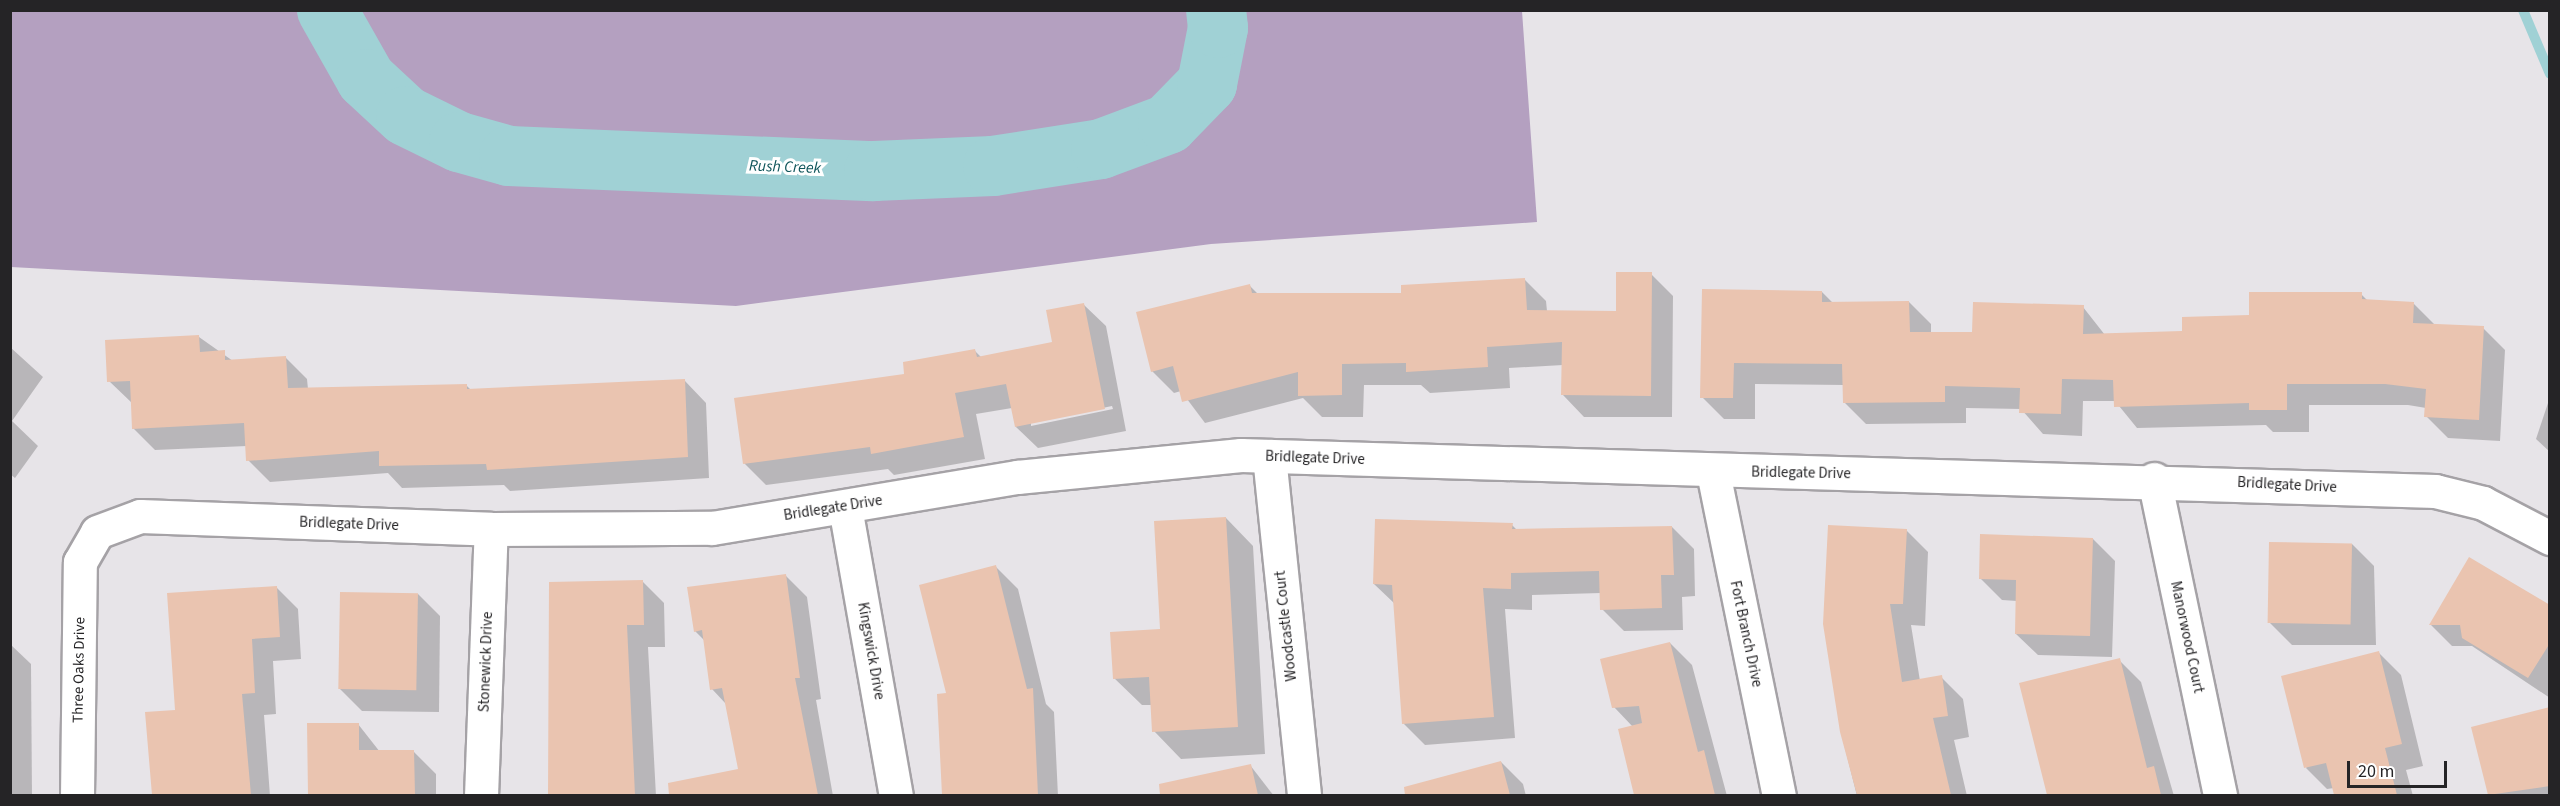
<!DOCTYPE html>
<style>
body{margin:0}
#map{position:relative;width:2560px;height:806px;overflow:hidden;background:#e7e4e8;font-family:"Source Sans 3",sans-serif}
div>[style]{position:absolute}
.forest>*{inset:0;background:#b4a0c0}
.shadow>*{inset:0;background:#0003}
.stream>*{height:10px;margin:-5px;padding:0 5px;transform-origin:5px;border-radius:5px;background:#a0d1d5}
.river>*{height:60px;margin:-30px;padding:0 30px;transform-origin:30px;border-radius:30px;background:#a0d1d5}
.building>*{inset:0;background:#eac4b0;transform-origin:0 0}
.roads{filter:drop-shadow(2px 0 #a5a2a6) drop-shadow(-2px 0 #a5a2a6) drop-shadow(0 2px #a5a2a6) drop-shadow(0 -2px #a5a2a6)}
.minor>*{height:33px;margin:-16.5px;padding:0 16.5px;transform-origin:16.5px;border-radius:16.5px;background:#fff}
span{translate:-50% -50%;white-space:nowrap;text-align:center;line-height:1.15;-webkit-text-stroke:6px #fff;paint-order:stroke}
.street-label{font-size:15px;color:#252426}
.water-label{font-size:16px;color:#0f555a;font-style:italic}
.frame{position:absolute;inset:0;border:12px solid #252426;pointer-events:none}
.scale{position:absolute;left:2347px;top:761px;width:100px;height:27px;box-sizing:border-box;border:3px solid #252426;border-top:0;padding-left:8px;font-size:18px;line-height:21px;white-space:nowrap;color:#252426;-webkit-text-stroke:4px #fff;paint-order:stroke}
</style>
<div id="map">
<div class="forest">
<i style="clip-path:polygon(10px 11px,1522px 11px,1537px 222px,1211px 244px,736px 306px,11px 267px)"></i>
</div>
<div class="shadow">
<i style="clip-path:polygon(1651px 274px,1673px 296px,1672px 417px,1584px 417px,1563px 395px,1563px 365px,1509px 368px,1510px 388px,1430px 393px,1421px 385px,1364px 385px,1363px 417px,1322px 417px,1303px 398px,1205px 423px,1181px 391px,1174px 393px,1152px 371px,1249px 285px,1259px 295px,1403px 294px,1524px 279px,1546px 301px,1547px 311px,1617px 312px)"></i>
<i style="clip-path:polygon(1703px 290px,1822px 292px,1833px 303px,1909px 302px,1931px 324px,1931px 334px,1974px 333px,2083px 307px,2105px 335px,2184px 333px,2361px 294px,2368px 301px,2414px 304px,2435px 325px,2483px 328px,2505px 350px,2500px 441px,2448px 438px,2426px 416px,2426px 408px,2408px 405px,2309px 405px,2309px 432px,2273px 432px,2266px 425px,2137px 428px,2115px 401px,2083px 401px,2082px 436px,2043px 434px,2021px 409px,1966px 408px,1966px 423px,1866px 424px,1844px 402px,1844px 385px,1755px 384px,1755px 419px,1724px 419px,1702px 397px)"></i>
<i style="clip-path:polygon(evenodd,1084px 305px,1106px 326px,1126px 431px,1038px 448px,1016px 427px,1012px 408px,976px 414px,985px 459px,894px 475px,888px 469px,766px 485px,744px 463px,906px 375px,975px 351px,982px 358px,1054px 343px,1084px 305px,1112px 406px,1113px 409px,1031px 426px,1031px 423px,1112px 406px)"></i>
<i style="clip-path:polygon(199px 337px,233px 361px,285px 357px,307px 379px,308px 389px,466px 385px,471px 390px,685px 381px,706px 403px,709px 478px,510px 491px,504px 485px,402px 488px,388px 473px,270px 482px,248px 460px,247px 446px,155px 450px,133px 428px,132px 403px,109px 381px)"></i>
<i style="clip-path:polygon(10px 347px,43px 377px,12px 421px,38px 446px,15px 478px,10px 474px)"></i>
<i style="clip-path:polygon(2550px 397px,2550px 452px,2536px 439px)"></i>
<i style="clip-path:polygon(1226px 518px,1253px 546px,1265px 754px,1181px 759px,1154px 731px,1152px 705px,1142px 705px,1114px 678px,1162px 631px)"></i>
<i style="clip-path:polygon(1512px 525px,1518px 531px,1672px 527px,1694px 549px,1695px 596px,1682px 597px,1683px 630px,1624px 631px,1602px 609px,1601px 593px,1532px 595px,1532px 610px,1505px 609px,1515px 738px,1425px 745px,1403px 723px,1395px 604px,1374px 584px)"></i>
<i style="clip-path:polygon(1906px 530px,1928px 552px,1925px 626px,1911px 625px,1920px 681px,1941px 677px,1963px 699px,1969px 737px,1954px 740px,1967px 796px,1857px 796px,1841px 732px)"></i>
<i style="clip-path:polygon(2093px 539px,2115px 561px,2112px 657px,2038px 655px,2016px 634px,2017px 601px,2002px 600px,1980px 578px)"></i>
<i style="clip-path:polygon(2352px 544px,2374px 566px,2376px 645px,2292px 645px,2270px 623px)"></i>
<i style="clip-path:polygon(996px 567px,1018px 589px,1046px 704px,1054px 712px,1058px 796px,948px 796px,942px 769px,948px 694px)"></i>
<i style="clip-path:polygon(785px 575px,807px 597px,821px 699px,816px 700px,833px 796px,706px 796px,702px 778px,740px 770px,726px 704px,712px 689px,705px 641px,695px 631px)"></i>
<i style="clip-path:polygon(642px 581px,664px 603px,665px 647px,648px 647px,656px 796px,550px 796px,551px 583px)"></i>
<i style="clip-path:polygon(276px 587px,298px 609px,301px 659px,273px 661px,276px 714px,264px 715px,270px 796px,153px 796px,146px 713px,176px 711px)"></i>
<i style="clip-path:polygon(418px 594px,440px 616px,439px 712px,362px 711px,340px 689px)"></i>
<i style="clip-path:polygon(2550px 607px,2550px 698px,2472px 646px,2452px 646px,2430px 624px)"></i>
<i style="clip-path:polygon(1670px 643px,1692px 665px,1727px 796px,1636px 796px,1619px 730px,1633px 727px,1614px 707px)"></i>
<i style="clip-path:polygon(10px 644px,31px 664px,32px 796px,10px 796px)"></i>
<i style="clip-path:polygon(2379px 653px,2401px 675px,2423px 766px,2406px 770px,2413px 796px,2336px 796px,2334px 788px,2327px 789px,2306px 768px)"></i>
<i style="clip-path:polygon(2119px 660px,2141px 682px,2174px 796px,2048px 796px,2021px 684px)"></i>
<i style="clip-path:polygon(2550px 709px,2550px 796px,2490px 796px,2473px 728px)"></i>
<i style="clip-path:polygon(358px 724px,380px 752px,414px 752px,436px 774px,436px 796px,310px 796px,309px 725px)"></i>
<i style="clip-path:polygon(1501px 762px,1523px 784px,1526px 796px,1409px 796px,1407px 788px)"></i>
<i style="clip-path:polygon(1250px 765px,1274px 796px,1165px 796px,1162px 785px)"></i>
</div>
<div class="stream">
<i style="left:2523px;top:10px;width:69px;rotate:67.1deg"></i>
</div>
<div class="river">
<i style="left:327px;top:10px;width:79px;rotate:60.5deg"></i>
<i style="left:366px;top:79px;width:54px;rotate:42.8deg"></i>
<i style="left:406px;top:116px;width:59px;rotate:26.1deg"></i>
<i style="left:459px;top:142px;width:52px;rotate:15.6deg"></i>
<i style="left:509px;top:156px;width:365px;rotate:2.4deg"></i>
<i style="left:874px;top:171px;width:119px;rotate:-2.4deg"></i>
<i style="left:993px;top:166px;width:109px;rotate:-8.9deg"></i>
<i style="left:1101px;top:149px;width:72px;rotate:-20.5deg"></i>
<i style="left:1168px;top:124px;width:56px;rotate:-45.7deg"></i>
<i style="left:1207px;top:84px;width:57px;rotate:-78.9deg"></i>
<i style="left:1218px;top:28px;width:18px;rotate:-96deg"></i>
</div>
<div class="building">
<i style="clip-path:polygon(1616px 272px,1652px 272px,1651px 396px,1561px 395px,1562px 342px,1487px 347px,1488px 367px,1406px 372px,1406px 363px,1342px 364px,1342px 395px,1298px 396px,1298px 372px,1182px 402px,1173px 366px,1151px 372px,1136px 312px,1250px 284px,1252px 293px,1401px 293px,1401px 285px,1525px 278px,1527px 310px,1616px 311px)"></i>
<i style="clip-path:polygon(1702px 289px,1822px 291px,1822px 302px,1909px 301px,1910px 332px,1972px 332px,1973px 302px,2084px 305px,2083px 334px,2182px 331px,2182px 317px,2249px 315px,2249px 292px,2362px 292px,2362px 299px,2414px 302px,2413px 323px,2484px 326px,2479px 420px,2424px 417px,2426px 389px,2385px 384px,2287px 384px,2287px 410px,2249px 410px,2249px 403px,2114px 407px,2113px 380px,2062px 379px,2061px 414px,2019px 413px,2020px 388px,1945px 386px,1945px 402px,1843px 403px,1842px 364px,1734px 363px,1733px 398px,1700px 398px)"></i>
<i style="clip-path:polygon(1084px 303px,1105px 409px,1015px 427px,1006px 384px,955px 393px,964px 437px,871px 454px,870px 447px,743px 464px,734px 398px,904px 374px,903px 362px,975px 349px,977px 357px,1052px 342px,1046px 310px)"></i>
<i style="clip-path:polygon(199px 335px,200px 352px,225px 350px,225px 360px,286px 356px,288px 388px,467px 384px,467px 389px,685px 379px,688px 457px,487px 470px,486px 464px,379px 466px,379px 451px,246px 461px,244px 423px,132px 429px,130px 381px,107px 382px,105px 340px)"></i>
<i style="clip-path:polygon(1226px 517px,1238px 727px,1152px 732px,1149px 677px,1113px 679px,1110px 632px,1160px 629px,1154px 521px)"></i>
<i style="clip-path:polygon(1375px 519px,1513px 523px,1512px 529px,1672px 526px,1674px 575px,1661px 575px,1662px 608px,1600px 610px,1599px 571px,1511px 573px,1511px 589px,1483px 588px,1494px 717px,1402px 724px,1392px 585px,1373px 584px)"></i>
<i style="clip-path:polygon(1828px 525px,1907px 529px,1903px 604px,1890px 604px,1902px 682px,1942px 675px,1948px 716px,1933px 718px,1951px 795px,1857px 795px,1840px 732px,1823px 624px)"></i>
<i style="clip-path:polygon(1980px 534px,2093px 538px,2090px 636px,2015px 634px,2016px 580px,1979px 579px)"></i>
<i style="left:2269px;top:542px;width:83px;height:81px;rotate:1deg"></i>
<i style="clip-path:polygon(2469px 557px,2550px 605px,2550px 643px,2528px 678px,2462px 638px,2460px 625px,2429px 625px)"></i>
<i style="clip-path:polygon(996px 565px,1027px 689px,1033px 688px,1038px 795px,942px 795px,937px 694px,946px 693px,919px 585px)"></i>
<i style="clip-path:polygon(786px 574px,800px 678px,795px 678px,818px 795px,669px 795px,668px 783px,738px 769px,722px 688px,710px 690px,702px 630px,694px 632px,687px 587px)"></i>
<i style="clip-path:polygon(643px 580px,644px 625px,627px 625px,635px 795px,548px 795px,549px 582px)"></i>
<i style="clip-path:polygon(277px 586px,280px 637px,252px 639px,255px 693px,242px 694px,251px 795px,152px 795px,145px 712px,175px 710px,167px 593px)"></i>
<i style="left:340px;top:592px;width:78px;height:97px;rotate:1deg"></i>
<i style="clip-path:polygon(1670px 642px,1698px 752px,1704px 750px,1715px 795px,1634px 795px,1618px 729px,1642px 723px,1639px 706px,1612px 708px,1600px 659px)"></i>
<i style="clip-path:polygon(2379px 651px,2402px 744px,2385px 748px,2397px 795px,2334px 795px,2326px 763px,2304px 768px,2281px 676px)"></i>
<i style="clip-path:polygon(2120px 658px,2147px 768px,2154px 766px,2161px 795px,2047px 795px,2019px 683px)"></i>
<i style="clip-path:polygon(2550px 707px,2550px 786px,2488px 795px,2471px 727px)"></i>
<i style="clip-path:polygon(307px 723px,359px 723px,359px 750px,414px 750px,415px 795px,308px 795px)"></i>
<i style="clip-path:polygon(1501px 761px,1510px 795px,1405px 795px,1404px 787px)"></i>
<i style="clip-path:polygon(1251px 764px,1258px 795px,1160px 795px,1159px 784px)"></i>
</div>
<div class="roads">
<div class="minor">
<i style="left:1269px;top:456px;width:342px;rotate:84.1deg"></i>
<i style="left:1713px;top:472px;width:331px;rotate:78.5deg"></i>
<i style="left:2154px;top:479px;width:324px;rotate:78.2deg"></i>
<i style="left:845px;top:507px;width:293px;rotate:80deg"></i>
<i style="left:77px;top:796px;width:234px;rotate:-89.3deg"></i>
<i style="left:80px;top:562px;width:34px;rotate:-60deg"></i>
<i style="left:97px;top:532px;width:46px;rotate:-20.4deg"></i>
<i style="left:140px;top:516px;width:351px;rotate:2.1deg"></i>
<i style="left:491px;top:529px;width:221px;rotate:-0.3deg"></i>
<i style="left:712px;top:528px;width:309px;rotate:-9.5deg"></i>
<i style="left:1017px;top:477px;width:225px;rotate:-5.6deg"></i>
<i style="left:1241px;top:455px;width:1195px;rotate:1.73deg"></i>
<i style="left:2435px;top:491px;width:49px;rotate:14deg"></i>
<i style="left:2483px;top:503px;width:76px;rotate:27.6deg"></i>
<i style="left:481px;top:796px;width:267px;rotate:-87.9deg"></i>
</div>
</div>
<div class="street-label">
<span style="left:1315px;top:458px;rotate:2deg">Bridlegate Drive</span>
<span style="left:1801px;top:473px;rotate:1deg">Bridlegate Drive</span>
<span style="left:2287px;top:485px;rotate:3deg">Bridlegate Drive</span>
<span style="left:833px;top:508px;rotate:-9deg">Bridlegate Drive</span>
<span style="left:349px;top:524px;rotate:2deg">Bridlegate Drive</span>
<span style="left:1286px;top:626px;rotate:-96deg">Woodcastle Court</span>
<span style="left:1746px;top:634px;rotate:78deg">Fort Branch Drive</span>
<span style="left:2187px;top:637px;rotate:78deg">Manorwood Court</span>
<span style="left:871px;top:651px;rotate:80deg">Kingswick Drive</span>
<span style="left:486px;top:662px;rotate:-88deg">Stonewick Drive</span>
<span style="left:79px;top:670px;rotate:-89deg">Three Oaks Drive</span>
</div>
<div class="water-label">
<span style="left:785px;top:167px;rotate:2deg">Rush Creek</span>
</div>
<div class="frame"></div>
<div class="scale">20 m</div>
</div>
